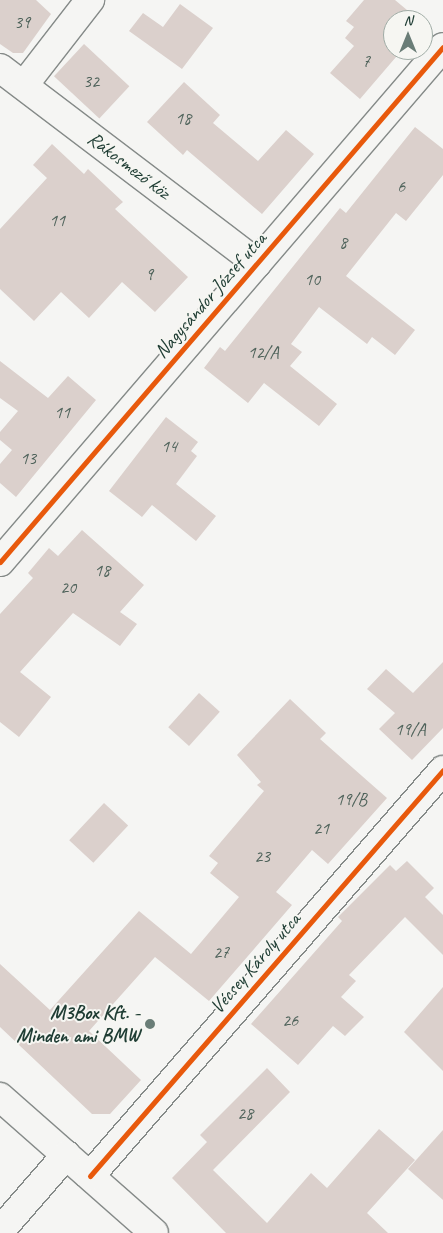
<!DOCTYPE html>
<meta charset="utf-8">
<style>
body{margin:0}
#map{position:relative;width:443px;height:1233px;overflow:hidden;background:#f5f5f3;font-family:Caveat,sans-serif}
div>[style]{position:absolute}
.building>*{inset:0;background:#dbd0cc;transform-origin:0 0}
.roads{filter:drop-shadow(1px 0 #858a88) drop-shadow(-1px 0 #858a88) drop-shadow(0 1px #858a88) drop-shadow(0 -1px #858a88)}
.minor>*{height:28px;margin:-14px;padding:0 14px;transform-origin:14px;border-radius:14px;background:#f5f5f3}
.cycleway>*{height:5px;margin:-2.5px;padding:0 2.5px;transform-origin:2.5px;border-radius:2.5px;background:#e8590c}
.dots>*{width:14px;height:14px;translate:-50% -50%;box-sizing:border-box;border:2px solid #f6f6f2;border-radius:50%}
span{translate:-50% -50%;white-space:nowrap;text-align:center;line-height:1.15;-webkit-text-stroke:4px #f6f6f2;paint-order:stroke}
.number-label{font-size:18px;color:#4e625a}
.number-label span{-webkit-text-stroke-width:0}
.street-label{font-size:20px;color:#1f3d34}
.poi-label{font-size:20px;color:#1f3d34;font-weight:700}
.right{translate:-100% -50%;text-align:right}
.north{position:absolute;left:383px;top:10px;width:50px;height:50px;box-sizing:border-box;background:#f6f6f2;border:1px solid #a0aca6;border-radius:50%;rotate:0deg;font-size:14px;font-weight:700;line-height:20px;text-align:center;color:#1f3d34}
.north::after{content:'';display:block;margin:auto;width:18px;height:22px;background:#6a7d77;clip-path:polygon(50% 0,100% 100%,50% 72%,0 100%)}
</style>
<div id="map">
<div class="building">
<i style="clip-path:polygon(0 0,36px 0,51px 14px,23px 53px,13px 53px,0 44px)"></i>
<i style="clip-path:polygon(364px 0,395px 0,419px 20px,393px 20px,393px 50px,402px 50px,360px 99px,330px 73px,354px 46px,345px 38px,354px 27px,346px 21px)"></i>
<i style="clip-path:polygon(180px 4px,213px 28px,182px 69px,129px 31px,143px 13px,163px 27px)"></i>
<i style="left:84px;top:44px;width:62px;height:44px;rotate:43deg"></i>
<i style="clip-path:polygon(184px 82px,220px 115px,213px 123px,258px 161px,286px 130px,314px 154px,262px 214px,187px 150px,183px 155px,147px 122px)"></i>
<i style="clip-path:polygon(415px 127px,443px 149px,443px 175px,406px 221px,396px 213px,346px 276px,415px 330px,395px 355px,372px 337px,367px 344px,319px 307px,291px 344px,302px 352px,290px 366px,337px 404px,319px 426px,264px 383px,248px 403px,204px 368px,220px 347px,225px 351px,340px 208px,346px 213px)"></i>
<i style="clip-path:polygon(52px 144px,84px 174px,88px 169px,123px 202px,115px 209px,188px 277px,155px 312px,122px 282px,89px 318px,61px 292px,34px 321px,0 289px,0 229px,47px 178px,33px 165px)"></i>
<i style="clip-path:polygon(0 361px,48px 398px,68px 376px,96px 400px,16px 497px,0 483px,0 464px,12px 450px,0 440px,0 432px,18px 411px,0 398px)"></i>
<i style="clip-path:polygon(166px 417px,198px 442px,191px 451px,197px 456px,176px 484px,216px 516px,196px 541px,152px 505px,142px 517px,109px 491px)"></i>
<i style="clip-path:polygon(82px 530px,144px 585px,120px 612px,137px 624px,120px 646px,73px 613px,20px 672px,51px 697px,19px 737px,0 722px,0 614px,33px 578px,28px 573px,49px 548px,58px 556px)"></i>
<i style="clip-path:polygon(443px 662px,443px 728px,412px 760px,379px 729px,395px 713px,367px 689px,386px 669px,413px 693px)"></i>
<i style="left:199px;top:693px;width:28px;height:46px;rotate:42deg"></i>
<i style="clip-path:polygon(290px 699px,326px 733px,320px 739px,387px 798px,328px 864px,312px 850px,276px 892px,292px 905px,209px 1001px,155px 957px,89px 1031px,141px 1080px,110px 1114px,92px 1114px,0 1027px,0 964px,50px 1010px,139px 911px,191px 954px,239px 897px,210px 873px,218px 863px,209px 856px,264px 791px,257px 785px,261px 782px,237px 755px)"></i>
<i style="left:104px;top:803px;width:33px;height:51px;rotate:43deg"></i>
<i style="clip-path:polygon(407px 861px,434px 888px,425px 897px,443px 915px,443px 955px,405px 917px,349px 975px,356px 981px,341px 997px,364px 1017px,345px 1036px,333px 1026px,298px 1065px,251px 1024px,342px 921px,338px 917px,390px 865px,396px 871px)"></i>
<i style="clip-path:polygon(443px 987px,443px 1071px,404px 1032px)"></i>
<i style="clip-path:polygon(267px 1068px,290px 1092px,213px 1170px,267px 1223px,311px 1173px,327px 1188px,379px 1129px,415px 1160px,367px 1213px,388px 1233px,226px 1233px,172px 1178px,207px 1142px,200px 1135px)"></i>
<i style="clip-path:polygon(443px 1130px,443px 1200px,408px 1169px)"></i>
</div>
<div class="roads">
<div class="minor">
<i style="left:0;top:68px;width:323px;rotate:37.2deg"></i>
<i style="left:24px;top:85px;width:108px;rotate:-52.2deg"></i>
<i style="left:0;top:562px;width:679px;rotate:-49.3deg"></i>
<i style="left:0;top:1097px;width:205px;rotate:41.4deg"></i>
<i style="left:90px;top:1176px;width:538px;rotate:-48.99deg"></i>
<i style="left:0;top:1231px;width:101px;rotate:-49deg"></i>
</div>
</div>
<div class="cycleway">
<i style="left:0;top:562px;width:679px;rotate:-49.3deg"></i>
<i style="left:90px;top:1176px;width:538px;rotate:-48.99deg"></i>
</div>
<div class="dots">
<i style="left:150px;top:1024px;background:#6a7d77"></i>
</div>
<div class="number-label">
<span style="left:22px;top:22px">39</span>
<span style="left:366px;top:61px">7</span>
<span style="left:91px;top:81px">32</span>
<span style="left:183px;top:118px">18</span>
<span style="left:401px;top:186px">6</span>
<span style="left:57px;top:220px">11</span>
<span style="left:343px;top:242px">8</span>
<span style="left:149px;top:274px">9</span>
<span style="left:312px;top:279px">10</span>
<span style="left:263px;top:352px">12/A</span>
<span style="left:62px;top:412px">11</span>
<span style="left:169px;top:446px">14</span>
<span style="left:28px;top:458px">13</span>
<span style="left:102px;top:570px">18</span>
<span style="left:68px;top:587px">20</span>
<span style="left:410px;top:729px">19/A</span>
<span style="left:351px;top:799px">19/B</span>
<span style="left:321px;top:828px">21</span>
<span style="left:262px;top:856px">23</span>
<span style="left:221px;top:952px">27</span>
<span style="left:290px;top:1020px">26</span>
<span style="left:245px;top:1113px">28</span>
</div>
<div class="street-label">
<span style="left:129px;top:165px;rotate:37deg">Rákosmező köz</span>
<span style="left:210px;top:295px;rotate:-49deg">Nagysándor József utca</span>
<span style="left:255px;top:963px;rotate:-49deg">Vécsey Károly utca</span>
</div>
<div class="poi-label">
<span class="right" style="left:140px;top:1024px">M3Box Kft. -<br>Minden ami BMW</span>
</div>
<div class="north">N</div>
</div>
